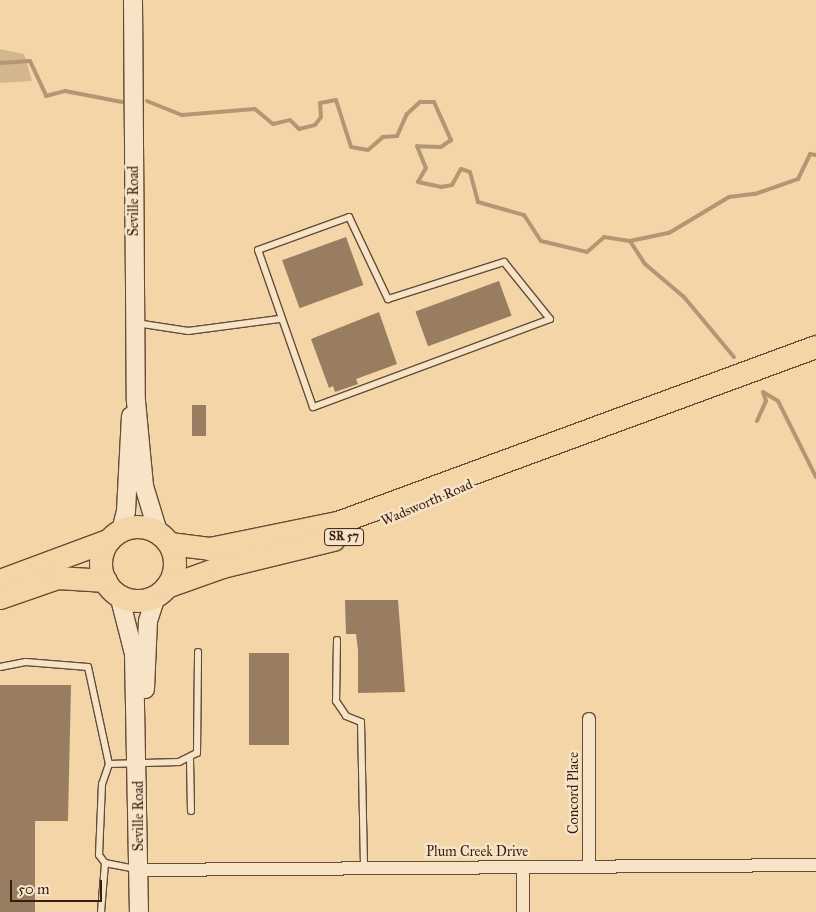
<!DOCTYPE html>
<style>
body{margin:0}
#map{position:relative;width:816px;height:912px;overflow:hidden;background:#f3d5a7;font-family:"IM FELL Great Primer",serif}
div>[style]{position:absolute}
.green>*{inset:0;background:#d3b68e}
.stream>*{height:4px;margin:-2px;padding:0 2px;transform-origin:2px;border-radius:2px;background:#b39775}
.building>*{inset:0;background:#987d60;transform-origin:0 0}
.roads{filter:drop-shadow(1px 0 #654c38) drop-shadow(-1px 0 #654c38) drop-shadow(0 1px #654c38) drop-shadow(0 -1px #654c38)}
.lane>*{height:6px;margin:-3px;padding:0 3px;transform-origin:3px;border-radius:3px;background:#f7e4c6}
.street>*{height:12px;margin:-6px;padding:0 6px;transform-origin:6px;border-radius:6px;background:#f7e4c6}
.secondary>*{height:18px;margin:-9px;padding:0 9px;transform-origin:9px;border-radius:9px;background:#f7e4c6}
.highway>*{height:22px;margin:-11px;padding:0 11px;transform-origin:11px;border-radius:11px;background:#f3d5a7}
.highway>.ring{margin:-11px;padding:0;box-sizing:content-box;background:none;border:22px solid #f3d5a7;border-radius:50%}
span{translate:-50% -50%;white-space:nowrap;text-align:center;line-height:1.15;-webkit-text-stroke:5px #f7e4c6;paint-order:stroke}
.shield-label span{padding:1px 4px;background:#f7e4c6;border:1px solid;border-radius:4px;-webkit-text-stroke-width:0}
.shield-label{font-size:12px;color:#361e13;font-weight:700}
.street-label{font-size:14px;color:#361e13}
.scale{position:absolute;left:10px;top:880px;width:92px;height:22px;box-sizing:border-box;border:2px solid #361e13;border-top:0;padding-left:6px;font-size:15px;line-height:18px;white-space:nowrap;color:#361e13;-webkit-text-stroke:4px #f7e4c6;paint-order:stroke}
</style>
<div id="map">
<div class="green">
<i style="clip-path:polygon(0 49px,24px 54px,32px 81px,0 83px)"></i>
</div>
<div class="stream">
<i style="left:0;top:63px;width:30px;rotate:-4deg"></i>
<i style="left:30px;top:61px;width:38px;rotate:65deg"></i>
<i style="left:46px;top:96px;width:20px;rotate:-15deg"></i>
<i style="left:65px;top:91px;width:58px;rotate:10.9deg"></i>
<i style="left:147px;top:101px;width:38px;rotate:22deg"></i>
<i style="left:182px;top:115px;width:73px;rotate:-4.7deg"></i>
<i style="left:255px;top:109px;width:23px;rotate:40deg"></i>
<i style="left:273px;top:124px;width:17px;rotate:-13deg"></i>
<i style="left:290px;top:120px;width:13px;rotate:45deg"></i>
<i style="left:299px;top:129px;width:16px;rotate:-14deg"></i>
<i style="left:315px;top:125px;width:10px;rotate:-53deg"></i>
<i style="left:321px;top:117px;width:14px;rotate:-94deg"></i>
<i style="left:320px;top:103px;width:16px;rotate:-11deg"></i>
<i style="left:336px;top:100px;width:49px;rotate:72.3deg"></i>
<i style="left:351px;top:147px;width:17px;rotate:10deg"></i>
<i style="left:368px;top:150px;width:20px;rotate:-41deg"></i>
<i style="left:383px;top:137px;width:14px;rotate:-4deg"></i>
<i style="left:397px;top:136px;width:24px;rotate:-66deg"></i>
<i style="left:407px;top:114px;width:18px;rotate:-43deg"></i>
<i style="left:420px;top:102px;width:14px"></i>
<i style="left:434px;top:102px;width:42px;rotate:65.9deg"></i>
<i style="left:451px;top:140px;width:12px;rotate:145deg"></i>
<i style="left:441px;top:147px;width:24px;rotate:-178deg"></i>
<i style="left:417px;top:146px;width:24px;rotate:68deg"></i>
<i style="left:426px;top:168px;width:16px;rotate:120deg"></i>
<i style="left:418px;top:182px;width:24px;rotate:12deg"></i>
<i style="left:441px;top:187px;width:11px;rotate:-10deg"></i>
<i style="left:452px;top:185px;width:18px;rotate:-61deg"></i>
<i style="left:461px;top:169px;width:9px;rotate:18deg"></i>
<i style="left:470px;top:172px;width:31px;rotate:75deg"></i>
<i style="left:478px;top:202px;width:48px;rotate:15.8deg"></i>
<i style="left:524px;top:215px;width:31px;rotate:57deg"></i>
<i style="left:541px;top:241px;width:47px;rotate:13.4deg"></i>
<i style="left:587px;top:252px;width:23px;rotate:-41deg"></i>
<i style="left:604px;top:237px;width:26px;rotate:9deg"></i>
<i style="left:630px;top:241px;width:40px;rotate:-12deg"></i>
<i style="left:669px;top:233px;width:70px;rotate:-31deg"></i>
<i style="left:729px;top:197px;width:26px;rotate:-7deg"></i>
<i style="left:755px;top:194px;width:46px;rotate:-19.2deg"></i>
<i style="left:798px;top:179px;width:28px;rotate:-64deg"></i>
<i style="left:810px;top:154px;width:6px;rotate:9deg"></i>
<i style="left:630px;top:241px;width:27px;rotate:57deg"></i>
<i style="left:645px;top:264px;width:51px;rotate:40.2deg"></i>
<i style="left:684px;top:297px;width:78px;rotate:50.2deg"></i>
<i style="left:763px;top:392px;width:17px;rotate:31deg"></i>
<i style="left:778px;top:401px;width:85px;rotate:63.4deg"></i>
<i style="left:757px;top:421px;width:22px;rotate:-66deg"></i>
<i style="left:766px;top:401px;width:9px;rotate:-108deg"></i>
</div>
<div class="building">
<i style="left:346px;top:237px;width:51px;height:68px;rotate:70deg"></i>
<i style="left:499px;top:281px;width:37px;height:89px;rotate:70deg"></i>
<i style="clip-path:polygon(379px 312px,397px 364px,356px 379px,358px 384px,335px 392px,333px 386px,329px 388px,311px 339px)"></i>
<i style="left:192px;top:405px;width:14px;height:31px"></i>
<i style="clip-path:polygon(345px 600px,398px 600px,405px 692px,358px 693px,358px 650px,356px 634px,346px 634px)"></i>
<i style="left:249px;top:653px;width:40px;height:92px"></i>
<i style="clip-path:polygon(0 685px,71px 685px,68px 821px,35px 821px,35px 912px,0 912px)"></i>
</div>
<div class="roads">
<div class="lane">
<i style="left:349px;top:217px;width:91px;rotate:64.6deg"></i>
<i style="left:388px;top:299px;width:122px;rotate:-17.7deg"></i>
<i style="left:504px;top:262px;width:73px;rotate:51.1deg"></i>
<i style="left:550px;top:319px;width:253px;rotate:159.6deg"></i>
<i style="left:313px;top:407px;width:166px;rotate:-109.3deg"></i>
<i style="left:258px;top:250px;width:97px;rotate:-19.9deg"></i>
<i style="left:136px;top:323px;width:53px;rotate:8.7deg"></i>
<i style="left:188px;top:331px;width:92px;rotate:-7.5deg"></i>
<i style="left:337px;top:640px;width:61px;rotate:90.9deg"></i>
<i style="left:336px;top:701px;width:18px;rotate:56deg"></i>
<i style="left:346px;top:716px;width:16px;rotate:22deg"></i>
<i style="left:361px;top:722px;width:146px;rotate:88.8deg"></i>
<i style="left:0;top:667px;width:26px;rotate:-11deg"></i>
<i style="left:26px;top:662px;width:62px;rotate:4.6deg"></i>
<i style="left:88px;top:667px;width:99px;rotate:77.8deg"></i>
<i style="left:109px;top:764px;width:21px;rotate:109deg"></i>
<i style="left:102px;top:784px;width:71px;rotate:92.4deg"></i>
<i style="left:99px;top:855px;width:10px;rotate:53deg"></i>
<i style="left:105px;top:863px;width:32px;rotate:11deg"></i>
<i style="left:190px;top:759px;width:52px;rotate:88.9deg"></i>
<i style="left:109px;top:764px;width:70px;rotate:-1.6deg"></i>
<i style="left:179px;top:762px;width:20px;rotate:-27deg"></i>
<i style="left:197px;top:753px;width:101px;rotate:-89.4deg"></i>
<i style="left:101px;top:912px;width:49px;rotate:-85.3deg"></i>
</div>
<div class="street">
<i style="left:589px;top:719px;width:147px;rotate:90deg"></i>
<i style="left:523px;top:867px;width:45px;rotate:90deg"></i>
<i style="left:139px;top:870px;width:677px;rotate:-0.42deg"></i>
</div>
<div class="secondary">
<i style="left:133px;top:0;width:401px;rotate:89.6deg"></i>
<i style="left:136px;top:401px;width:85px;rotate:84.6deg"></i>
<i style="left:144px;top:486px;width:48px;rotate:73.1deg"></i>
<i style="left:121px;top:531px;width:21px;rotate:-76deg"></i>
<i style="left:126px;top:511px;width:95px;rotate:-87deg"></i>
<i style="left:119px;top:595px;width:61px;rotate:75.7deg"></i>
<i style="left:134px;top:654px;width:258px;rotate:88.9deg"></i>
<i style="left:145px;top:689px;width:68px;rotate:-87.5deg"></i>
<i style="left:148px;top:621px;width:26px;rotate:-72deg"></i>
</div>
<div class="highway">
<i class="ring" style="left:101px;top:527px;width:52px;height:52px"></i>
<i style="left:170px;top:544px;width:40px;rotate:7.1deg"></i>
<i style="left:210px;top:549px;width:131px;rotate:-11.5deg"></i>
<i style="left:338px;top:523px;width:509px;rotate:-20.21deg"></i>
<i style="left:0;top:581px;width:117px;rotate:-20.4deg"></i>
<i style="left:167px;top:587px;width:59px;rotate:-19.7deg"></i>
<i style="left:223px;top:567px;width:114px;rotate:-13.7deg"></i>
<i style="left:0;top:598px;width:61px;rotate:-19deg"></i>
<i style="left:58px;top:578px;width:48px;rotate:3.6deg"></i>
</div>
</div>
<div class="shield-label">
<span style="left:344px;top:537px">SR 57</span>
</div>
<div class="street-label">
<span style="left:134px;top:201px;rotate:-90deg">Seville Road</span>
<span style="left:427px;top:503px;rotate:-23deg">Wadsworth Road</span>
<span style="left:574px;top:793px;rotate:-90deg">Concord Place</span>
<span style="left:139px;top:816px;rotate:-90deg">Seville Road</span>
<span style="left:477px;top:852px">Plum Creek Drive</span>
</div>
<div class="scale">50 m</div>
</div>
